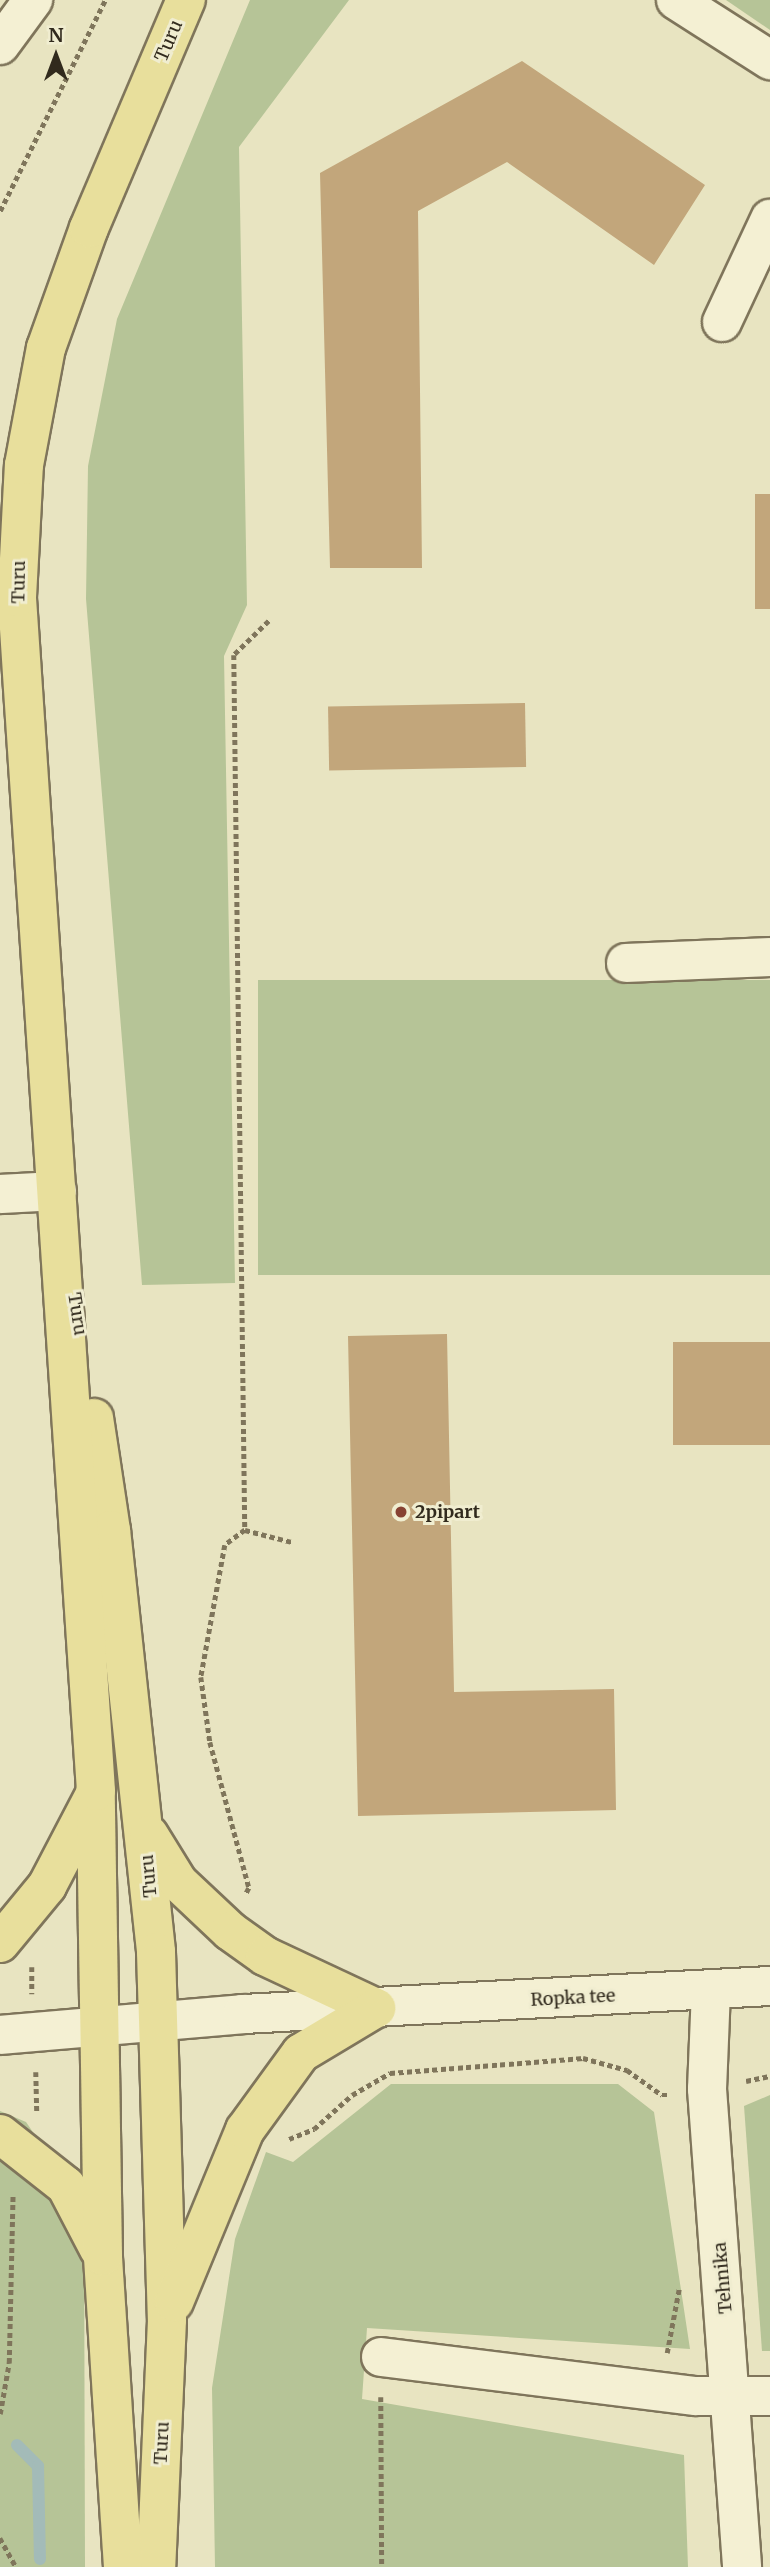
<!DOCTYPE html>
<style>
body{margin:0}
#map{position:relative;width:770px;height:2567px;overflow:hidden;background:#e8e4c1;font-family:Merriweather,serif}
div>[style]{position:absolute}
.green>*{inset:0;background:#b6c497;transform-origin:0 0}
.stream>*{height:12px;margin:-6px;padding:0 6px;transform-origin:6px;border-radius:6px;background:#a3bbb8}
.building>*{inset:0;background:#c2a67b;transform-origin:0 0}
.path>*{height:4.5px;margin-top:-2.25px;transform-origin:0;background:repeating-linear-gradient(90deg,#7f755b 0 5px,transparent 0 8.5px)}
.roads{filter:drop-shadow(2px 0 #7f755b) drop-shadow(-2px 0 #7f755b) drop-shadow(0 2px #7f755b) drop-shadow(0 -2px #7f755b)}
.minor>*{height:38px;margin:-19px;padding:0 19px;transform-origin:19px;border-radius:19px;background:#f4f0d3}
.major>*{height:38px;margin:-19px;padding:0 19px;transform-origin:19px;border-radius:19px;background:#e8df9c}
.dots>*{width:19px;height:19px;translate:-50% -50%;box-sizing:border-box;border:4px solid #f0edd0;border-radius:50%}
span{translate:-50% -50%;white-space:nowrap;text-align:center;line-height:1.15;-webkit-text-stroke:6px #f0edd0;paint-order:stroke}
.street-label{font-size:18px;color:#312a1d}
.poi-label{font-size:18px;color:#312a1d;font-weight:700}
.left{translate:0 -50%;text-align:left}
.north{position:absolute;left:21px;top:21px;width:70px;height:70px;-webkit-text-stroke:5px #f0edd0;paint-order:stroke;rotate:0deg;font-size:19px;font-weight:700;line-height:28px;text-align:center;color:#312a1d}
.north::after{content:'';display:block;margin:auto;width:24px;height:32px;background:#312a1d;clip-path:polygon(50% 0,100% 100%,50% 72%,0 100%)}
</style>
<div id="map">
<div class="green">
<i style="clip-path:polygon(250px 0,349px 0,239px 147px,247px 605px,224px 656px,235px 1283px,142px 1285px,86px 599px,88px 466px,117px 319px)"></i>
<i style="clip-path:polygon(726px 0,770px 0,770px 30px)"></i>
<i style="left:770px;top:980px;width:295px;height:512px;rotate:90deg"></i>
<i style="clip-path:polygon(391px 2084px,618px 2084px,654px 2112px,690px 2349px,367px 2328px,362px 2399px,684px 2455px,688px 2567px,215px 2567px,212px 2388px,235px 2239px,266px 2152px,293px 2162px)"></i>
<i style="clip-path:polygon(770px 2095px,770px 2351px,762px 2351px,744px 2106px)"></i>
<i style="clip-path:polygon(0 2111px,26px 2122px,84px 2207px,85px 2567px,0 2567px)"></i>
</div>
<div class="stream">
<i style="left:17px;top:2445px;width:30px;rotate:45deg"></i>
<i style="left:38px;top:2466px;width:93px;rotate:88.8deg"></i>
</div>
<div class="building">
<i style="clip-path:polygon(522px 61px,705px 185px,654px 265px,507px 162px,418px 211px,422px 568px,330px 568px,320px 173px)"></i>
<i style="left:755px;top:494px;width:15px;height:115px"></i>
<i style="left:525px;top:703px;width:64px;height:197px;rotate:89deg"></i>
<i style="clip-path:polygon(447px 1334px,454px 1692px,614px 1689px,616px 1810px,358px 1816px,348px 1336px)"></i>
<i style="left:770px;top:1342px;width:103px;height:97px;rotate:90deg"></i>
</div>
<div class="path">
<i style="left:0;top:211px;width:236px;rotate:-63.5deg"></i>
<i style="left:269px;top:621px;width:49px;rotate:135.8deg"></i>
<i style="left:234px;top:655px;width:875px;rotate:89.28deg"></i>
<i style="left:245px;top:1530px;width:49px;rotate:14.3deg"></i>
<i style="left:245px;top:1530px;width:25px;rotate:143deg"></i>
<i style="left:225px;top:1545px;width:134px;rotate:100.3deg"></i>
<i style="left:201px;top:1677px;width:66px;rotate:82.1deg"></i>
<i style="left:210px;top:1742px;width:151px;rotate:75deg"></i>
<i style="left:249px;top:1888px;width:7px;rotate:117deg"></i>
<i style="left:32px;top:1967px;width:27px;rotate:90deg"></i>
<i style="left:36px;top:2072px;width:40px;rotate:88.6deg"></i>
<i style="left:746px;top:2081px;width:25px;rotate:-12deg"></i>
<i style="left:289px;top:2139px;width:27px;rotate:-22deg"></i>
<i style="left:314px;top:2129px;width:51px;rotate:-41.8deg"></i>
<i style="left:352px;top:2095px;width:44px;rotate:-30.1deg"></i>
<i style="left:390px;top:2073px;width:194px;rotate:-4.4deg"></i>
<i style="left:583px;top:2058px;width:46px;rotate:15.3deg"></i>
<i style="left:627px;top:2070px;width:43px;rotate:35.5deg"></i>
<i style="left:662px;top:2095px;width:7px"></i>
<i style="left:667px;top:2353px;width:65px;rotate:-79.4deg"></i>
<i style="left:381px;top:2397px;width:170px;rotate:89.7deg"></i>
<i style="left:0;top:2414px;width:52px;rotate:-80deg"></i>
<i style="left:9px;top:2363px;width:170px;rotate:-88.7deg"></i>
<i style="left:0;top:2538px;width:33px;rotate:61deg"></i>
</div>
<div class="roads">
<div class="minor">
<i style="left:676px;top:0;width:112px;rotate:32.6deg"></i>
<i style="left:0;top:45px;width:56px;rotate:-53.7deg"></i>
<i style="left:722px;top:322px;width:114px;rotate:-65deg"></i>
<i style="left:626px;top:963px;width:144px;rotate:-2.4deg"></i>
<i style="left:0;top:1194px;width:57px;rotate:-3deg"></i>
<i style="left:711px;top:1990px;width:99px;rotate:92.3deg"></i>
<i style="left:707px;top:2089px;width:479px;rotate:85.8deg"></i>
<i style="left:0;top:2035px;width:244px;rotate:-4.9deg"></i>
<i style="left:243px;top:2014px;width:528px;rotate:-3.04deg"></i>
<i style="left:381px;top:2357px;width:317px;rotate:7.1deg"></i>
<i style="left:696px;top:2396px;width:74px"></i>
</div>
<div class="major">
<i style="left:94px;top:1418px;width:113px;rotate:81.4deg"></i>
<i style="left:111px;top:1530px;width:424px;rotate:83.9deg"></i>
<i style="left:156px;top:1952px;width:368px;rotate:88.3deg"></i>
<i style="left:167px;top:2320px;width:247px;rotate:92.5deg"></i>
<i style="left:149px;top:1835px;width:55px;rotate:58.3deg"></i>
<i style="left:178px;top:1882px;width:71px;rotate:43.3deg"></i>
<i style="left:230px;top:1931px;width:43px;rotate:35.5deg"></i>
<i style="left:265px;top:1956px;width:123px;rotate:25.1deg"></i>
<i style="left:0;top:1943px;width:74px;rotate:-50.5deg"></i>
<i style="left:47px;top:1886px;width:102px;rotate:-62.4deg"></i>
<i style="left:0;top:2134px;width:84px;rotate:38.2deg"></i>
<i style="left:66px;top:2186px;width:71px;rotate:62.4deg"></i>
<i style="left:174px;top:2302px;width:186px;rotate:-67.6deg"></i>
<i style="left:245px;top:2130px;width:95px;rotate:-54deg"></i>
<i style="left:301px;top:2053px;width:87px;rotate:-31deg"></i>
<i style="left:123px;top:2567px;width:312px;rotate:-93.7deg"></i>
<i style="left:103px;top:2256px;width:465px;rotate:-90.9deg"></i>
<i style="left:96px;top:1791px;width:1197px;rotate:-93.79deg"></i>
<i style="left:17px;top:597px;width:132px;rotate:-87deg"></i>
<i style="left:24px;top:465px;width:119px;rotate:-79.4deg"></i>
<i style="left:46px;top:348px;width:127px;rotate:-70.3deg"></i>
<i style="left:89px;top:228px;width:248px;rotate:-67deg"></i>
</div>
</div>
<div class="dots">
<i style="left:401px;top:1512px;background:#874232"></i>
</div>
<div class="street-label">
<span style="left:169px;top:41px;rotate:-67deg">Turu</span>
<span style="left:19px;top:582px;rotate:-89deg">Turu</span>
<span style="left:77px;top:1314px;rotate:81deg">Turu</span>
<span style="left:149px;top:1876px;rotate:-95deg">Turu</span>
<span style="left:573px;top:1998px;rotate:-3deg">Ropka tee</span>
<span style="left:723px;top:2278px;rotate:-95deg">Tehnika</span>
<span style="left:162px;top:2443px;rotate:-87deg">Turu</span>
</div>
<div class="poi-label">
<span class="left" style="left:415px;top:1512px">2pipart</span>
</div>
<div class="north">N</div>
</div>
